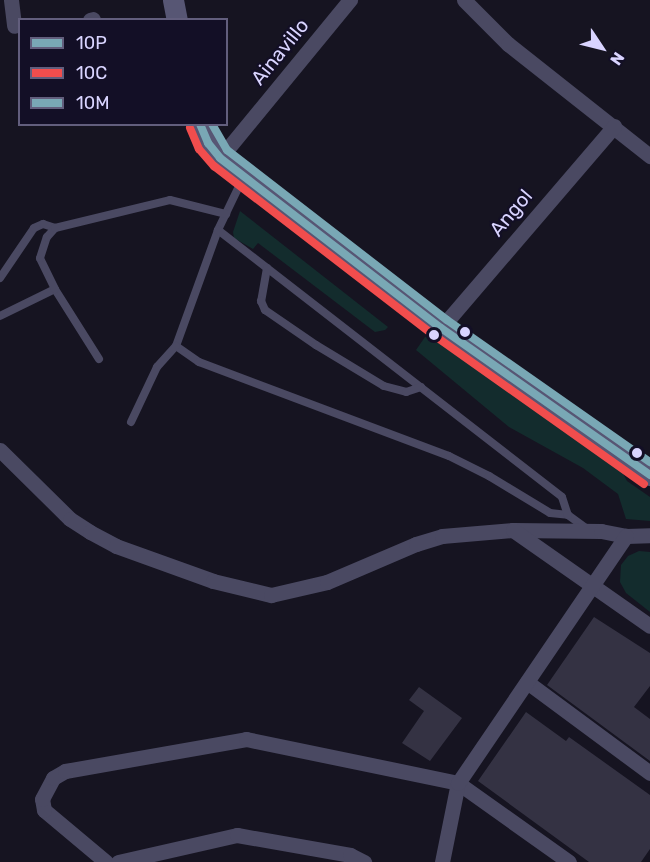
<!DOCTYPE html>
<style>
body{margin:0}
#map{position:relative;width:650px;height:862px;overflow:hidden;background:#161421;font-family:Rubik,sans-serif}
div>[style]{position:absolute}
.green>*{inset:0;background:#132c2d}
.building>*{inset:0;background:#343243}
.lane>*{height:8px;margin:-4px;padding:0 4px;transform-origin:4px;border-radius:4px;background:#4a4962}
.street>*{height:15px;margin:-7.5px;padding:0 7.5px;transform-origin:7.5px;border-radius:7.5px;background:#4a4962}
.secondary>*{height:21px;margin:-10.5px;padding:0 10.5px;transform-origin:10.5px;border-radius:10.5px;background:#575674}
.bus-1>*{height:8px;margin:-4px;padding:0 4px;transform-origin:4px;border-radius:4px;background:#79a8b5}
.bus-2>*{height:8px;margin:-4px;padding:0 4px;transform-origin:4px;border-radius:4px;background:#f14d4d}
.bus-3>*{height:8px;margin:-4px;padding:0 4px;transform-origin:4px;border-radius:4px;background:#79a8b5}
.dots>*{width:16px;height:16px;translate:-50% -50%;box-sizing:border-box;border:3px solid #130f26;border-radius:50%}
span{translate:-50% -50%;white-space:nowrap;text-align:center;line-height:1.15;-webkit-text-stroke:4.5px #130f26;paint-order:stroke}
.street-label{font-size:20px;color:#d9d4ff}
.legend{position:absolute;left:18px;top:18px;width:210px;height:108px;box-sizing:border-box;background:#130f26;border:2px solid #625e7d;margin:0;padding:8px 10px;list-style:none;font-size:18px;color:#d9d4ff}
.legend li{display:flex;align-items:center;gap:12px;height:30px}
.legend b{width:30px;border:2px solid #625e7d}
.north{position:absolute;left:572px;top:18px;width:60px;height:60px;-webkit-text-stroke:4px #130f26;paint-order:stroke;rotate:125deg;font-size:16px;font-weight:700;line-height:24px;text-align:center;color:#d9d4ff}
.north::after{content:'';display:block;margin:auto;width:21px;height:27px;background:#d9d4ff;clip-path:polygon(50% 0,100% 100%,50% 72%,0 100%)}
</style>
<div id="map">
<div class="green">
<i style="clip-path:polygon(240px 211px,388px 327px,385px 330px,375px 332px,258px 243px,253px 249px,234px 238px,233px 232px)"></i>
<i style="clip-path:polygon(425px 337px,450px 342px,620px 468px,627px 481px,650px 497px,650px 521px,626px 519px,618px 494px,583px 468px,509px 427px,416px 350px)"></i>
<i style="clip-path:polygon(639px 551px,650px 552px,650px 612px,626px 593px,620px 582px,621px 565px,628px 556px)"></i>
</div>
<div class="building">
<i style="clip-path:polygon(594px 617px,650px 653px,650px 686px,634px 707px,650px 719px,650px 761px,547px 685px)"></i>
<i style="clip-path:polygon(419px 687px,462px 718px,430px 761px,402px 743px,424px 711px,409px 700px)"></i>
<i style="clip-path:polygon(526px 712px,566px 741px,569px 737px,650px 795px,650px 849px,641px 862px,589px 862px,478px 781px)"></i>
</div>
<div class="lane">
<i style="left:243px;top:178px;width:58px;rotate:115.7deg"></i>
<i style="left:218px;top:230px;width:123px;rotate:109.9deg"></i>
<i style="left:176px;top:346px;width:28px;rotate:35deg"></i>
<i style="left:199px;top:362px;width:267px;rotate:20.6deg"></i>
<i style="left:449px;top:456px;width:45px;rotate:26.6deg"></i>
<i style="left:489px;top:476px;width:71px;rotate:31.2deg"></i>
<i style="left:550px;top:513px;width:18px;rotate:6deg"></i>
<i style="left:568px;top:515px;width:22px;rotate:36deg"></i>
<i style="left:218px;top:230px;width:435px;rotate:37.8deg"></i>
<i style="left:562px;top:497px;width:19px;rotate:72deg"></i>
<i style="left:267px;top:268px;width:34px;rotate:100deg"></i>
<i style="left:261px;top:301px;width:10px;rotate:66deg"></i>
<i style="left:265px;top:310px;width:62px;rotate:34.5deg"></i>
<i style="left:316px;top:345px;width:79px;rotate:31.1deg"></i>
<i style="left:384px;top:386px;width:23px;rotate:15deg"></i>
<i style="left:406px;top:392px;width:16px;rotate:-18deg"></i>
<i style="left:0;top:278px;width:60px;rotate:-55.8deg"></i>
<i style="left:34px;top:228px;width:10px;rotate:-24deg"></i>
<i style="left:43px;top:224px;width:13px;rotate:18deg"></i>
<i style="left:0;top:316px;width:61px;rotate:-26.1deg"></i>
<i style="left:99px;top:359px;width:83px;rotate:-122.2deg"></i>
<i style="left:55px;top:289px;width:34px;rotate:-116deg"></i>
<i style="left:40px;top:258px;width:22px;rotate:-72deg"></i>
<i style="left:47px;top:237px;width:12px;rotate:-48deg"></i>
<i style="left:55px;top:228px;width:118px;rotate:-13.7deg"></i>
<i style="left:170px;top:200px;width:58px;rotate:14deg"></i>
<i style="left:131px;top:422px;width:61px;rotate:-64.7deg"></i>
<i style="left:157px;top:367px;width:28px;rotate:-48deg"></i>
</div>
<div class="street">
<i style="left:11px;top:0;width:26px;rotate:83deg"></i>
<i style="left:464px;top:0;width:62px;rotate:45deg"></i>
<i style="left:508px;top:44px;width:181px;rotate:38.3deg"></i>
<i style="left:90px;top:20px;width:3px;rotate:-18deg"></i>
<i style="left:220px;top:158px;width:205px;rotate:-50.6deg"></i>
<i style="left:441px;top:328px;width:266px;rotate:-49.4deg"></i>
<i style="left:0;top:450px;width:98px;rotate:44.6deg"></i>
<i style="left:70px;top:519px;width:24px;rotate:33deg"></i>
<i style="left:90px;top:532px;width:30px;rotate:28deg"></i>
<i style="left:116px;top:546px;width:103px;rotate:19.8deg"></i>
<i style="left:213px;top:581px;width:60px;rotate:13.6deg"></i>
<i style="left:271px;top:595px;width:57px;rotate:-13.1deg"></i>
<i style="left:327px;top:582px;width:97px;rotate:-23.1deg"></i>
<i style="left:416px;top:544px;width:27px;rotate:-17deg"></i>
<i style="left:442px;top:536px;width:71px;rotate:-4.8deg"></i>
<i style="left:513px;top:530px;width:88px;rotate:0.7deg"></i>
<i style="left:601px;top:531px;width:25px;rotate:11deg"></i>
<i style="left:626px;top:536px;width:24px;rotate:-2deg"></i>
<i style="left:513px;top:530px;width:167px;rotate:35deg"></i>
<i style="left:527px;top:682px;width:153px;rotate:36.5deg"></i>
<i style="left:106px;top:862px;width:81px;rotate:-140deg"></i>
<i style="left:44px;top:810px;width:11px;rotate:-100deg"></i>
<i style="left:42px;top:799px;width:24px;rotate:-62deg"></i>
<i style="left:53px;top:778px;width:14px;rotate:-30deg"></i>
<i style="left:65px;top:771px;width:184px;rotate:-10deg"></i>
<i style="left:246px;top:739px;width:217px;rotate:11.7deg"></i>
<i style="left:458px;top:783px;width:136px;rotate:35.4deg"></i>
<i style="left:118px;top:862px;width:122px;rotate:-12.8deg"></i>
<i style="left:237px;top:835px;width:115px;rotate:10deg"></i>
<i style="left:350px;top:855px;width:16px;rotate:27deg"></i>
<i style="left:442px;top:862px;width:81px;rotate:-78.6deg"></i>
<i style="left:458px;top:783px;width:299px;rotate:-55.8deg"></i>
</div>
<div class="secondary">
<i style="left:173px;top:0;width:20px;rotate:79deg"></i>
<i style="left:200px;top:124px;width:21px;rotate:67deg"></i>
<i style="left:208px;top:143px;width:19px;rotate:51deg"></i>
<i style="left:220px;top:158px;width:279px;rotate:37.6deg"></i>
<i style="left:441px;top:328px;width:256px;rotate:35.1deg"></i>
</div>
<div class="bus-1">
<i style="left:200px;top:124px;width:21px;rotate:67deg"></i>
<i style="left:208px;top:143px;width:19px;rotate:51deg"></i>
<i style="left:220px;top:158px;width:279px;rotate:37.6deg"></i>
<i style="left:441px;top:328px;width:256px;rotate:35.1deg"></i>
</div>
<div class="bus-2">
<i style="left:190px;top:128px;width:23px;rotate:67deg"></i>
<i style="left:199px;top:149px;width:23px;rotate:49deg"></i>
<i style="left:214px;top:166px;width:279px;rotate:37.6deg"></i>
<i style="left:435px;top:336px;width:256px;rotate:35.3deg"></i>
</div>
<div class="bus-3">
<i style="left:212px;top:124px;width:30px;rotate:60deg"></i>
<i style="left:227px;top:150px;width:278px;rotate:37.7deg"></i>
<i style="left:447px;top:320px;width:248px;rotate:35deg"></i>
</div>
<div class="dots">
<i style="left:465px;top:332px;background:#d9d4ff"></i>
<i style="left:434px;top:335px;background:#d9d4ff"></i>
<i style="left:637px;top:453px;background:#d9d4ff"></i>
</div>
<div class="street-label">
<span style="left:280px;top:52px;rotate:-51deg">Ainavillo</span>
<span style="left:511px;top:213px;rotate:-50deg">Angol</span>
</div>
<ul class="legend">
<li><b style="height:8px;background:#79a8b5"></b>10P</li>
<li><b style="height:8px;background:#f14d4d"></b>10C</li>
<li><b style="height:8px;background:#79a8b5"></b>10M</li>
</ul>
<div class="north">N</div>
</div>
